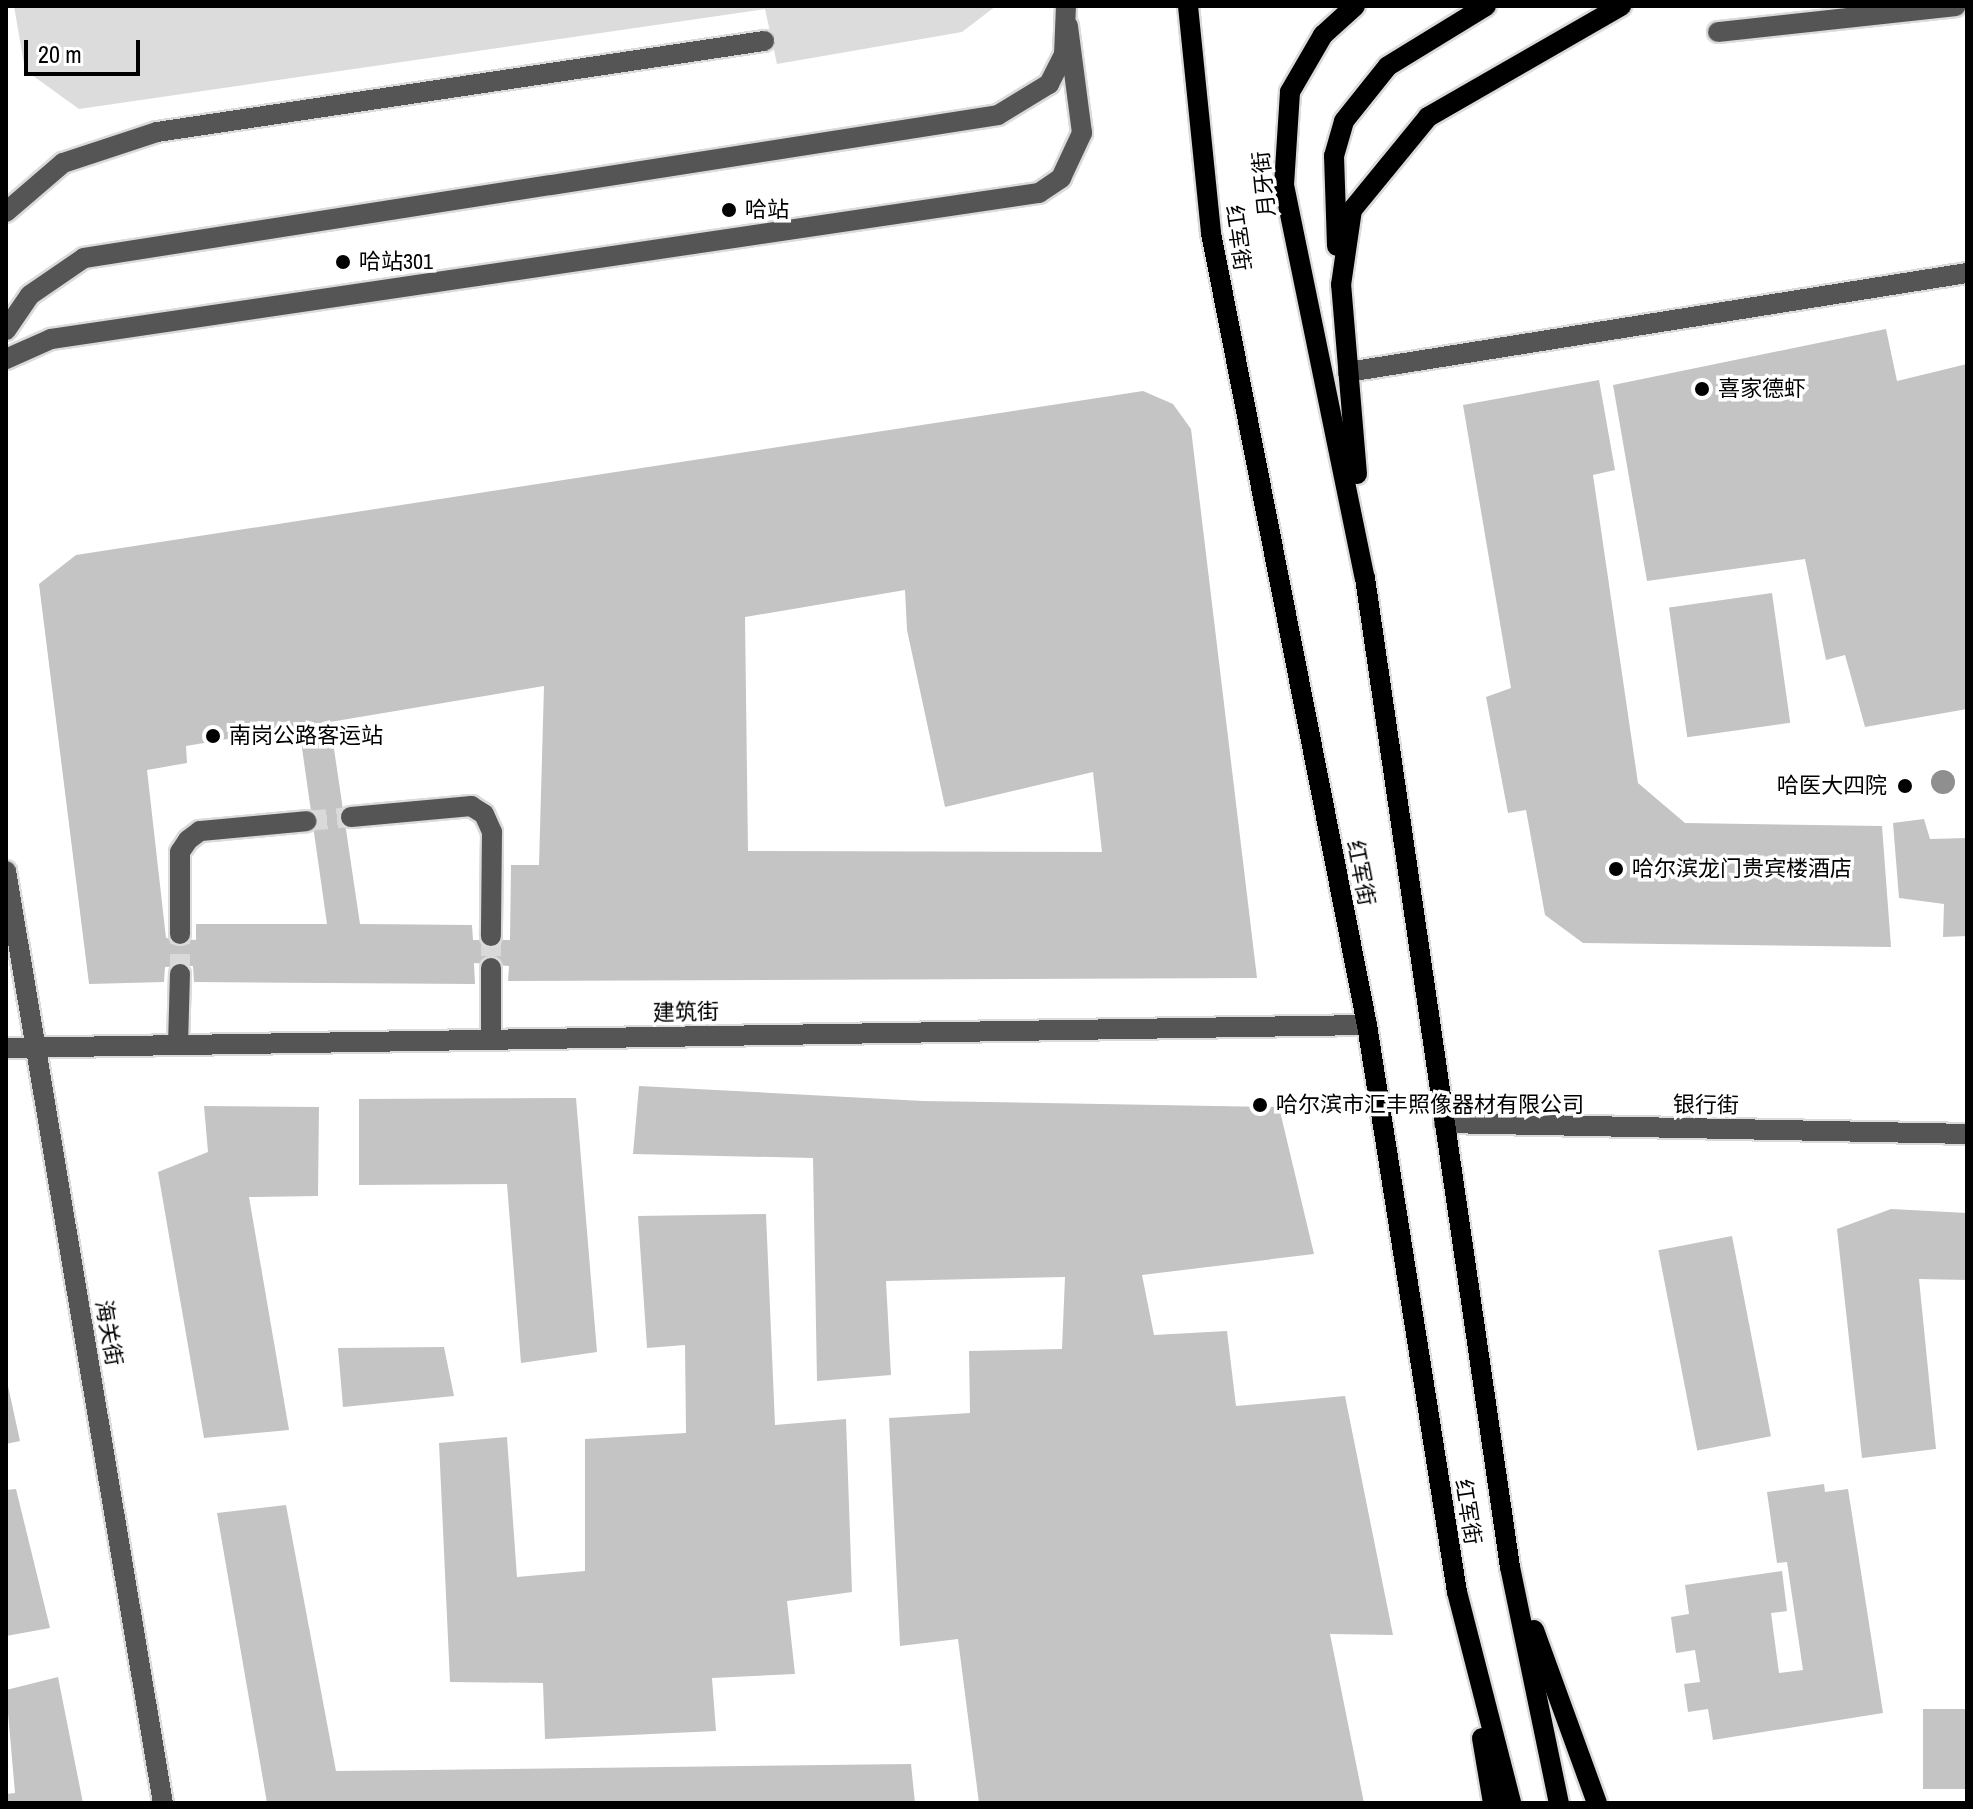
<!DOCTYPE html>
<meta charset="utf-8">
<style>
body{margin:0}
#map{position:relative;width:1973px;height:1809px;overflow:hidden;background:#fff;font-family:"Archivo Narrow","Noto Sans SC",sans-serif}
div>[style]{position:absolute}
.green>*{inset:0;background:#dcdcdc}
.building>*{inset:0;background:#c4c4c4;transform-origin:0 0}
.minor-tunnel>*{height:20px;margin-top:-10px;transform-origin:0;background:repeating-linear-gradient(90deg,#d9d9d9 0 20px,transparent 0 30px)}
.roads{filter:drop-shadow(2px 0 #dbdbdb) drop-shadow(-2px 0 #dbdbdb) drop-shadow(0 2px #dbdbdb) drop-shadow(0 -2px #dbdbdb)}
.minor>*{height:20px;margin:-10px;padding:0 10px;transform-origin:10px;border-radius:10px;background:#555}
.major>*{height:20px;margin:-10px;padding:0 10px;transform-origin:10px;border-radius:10px;background:#000}
.trees>*{width:24px;height:24px;margin:-12px;border-radius:50%;background:#8f8f8f}
.dots>*{width:22px;height:22px;translate:-50% -50%;box-sizing:border-box;border:4px solid #fff;border-radius:50%}
span{translate:-50% -50%;white-space:nowrap;text-align:center;line-height:1.15;-webkit-text-stroke:7px #fff;paint-order:stroke}
.street-label{font-size:22px;color:#000}
.poi-label{font-size:22px;color:#000}
.left{translate:0 -50%;text-align:left}
.right{translate:-100% -50%;text-align:right}
.frame{position:absolute;inset:0;border:8px solid #000;pointer-events:none}
.scale{position:absolute;left:24px;top:40px;width:116px;height:36px;box-sizing:border-box;border:4px solid #000;border-top:0;padding-left:10px;font-size:24px;line-height:28px;white-space:nowrap;color:#000;-webkit-text-stroke:6px #fff;paint-order:stroke}
</style>
<div id="map">
<div class="green">
<i style="clip-path:polygon(14px 6px,996px 6px,962px 32px,777px 64px,765px 9px,79px 109px,25px 70px)"></i>
</div>
<div class="building">
<i style="clip-path:polygon(1886px 329px,1897px 381px,1967px 364px,1967px 709px,1865px 727px,1845px 655px,1826px 660px,1805px 559px,1647px 581px,1613px 385px)"></i>
<i style="clip-path:polygon(1599px 380px,1615px 470px,1593px 475px,1638px 783px,1685px 823px,1882px 826px,1891px 947px,1583px 943px,1545px 915px,1526px 810px,1508px 813px,1486px 697px,1511px 688px,1463px 405px)"></i>
<i style="clip-path:polygon(evenodd,1143px 391px,1173px 404px,1191px 429px,1257px 978px,508px 981px,509px 966px,474px 963px,475px 984px,194px 982px,193px 966px,165px 967px,164px 982px,89px 984px,39px 584px,76px 555px,1143px 391px,905px 590px,907px 630px,945px 807px,1093px 772px,1102px 852px,748px 851px,745px 617px,905px 590px,1143px 391px,544px 686px,539px 865px,511px 865px,510px 940px,473px 940px,472px 925px,360px 924px,330px 722px,544px 686px,1143px 391px,299px 727px,327px 924px,196px 924px,196px 940px,166px 938px,147px 770px,187px 763px,186px 746px,299px 727px)"></i>
<i style="left:1772px;top:593px;width:131px;height:104px;rotate:82deg"></i>
<i style="clip-path:polygon(1924px 819px,1930px 839px,1967px 838px,1967px 936px,1943px 937px,1944px 904px,1899px 898px,1893px 823px)"></i>
<i style="clip-path:polygon(639px 1086px,923px 1101px,1279px 1107px,1314px 1254px,1142px 1275px,1154px 1335px,1227px 1331px,1236px 1406px,1345px 1396px,1393px 1635px,1330px 1634px,1364px 1803px,979px 1803px,958px 1639px,900px 1646px,889px 1418px,970px 1413px,969px 1351px,1062px 1349px,1065px 1277px,886px 1281px,891px 1375px,817px 1381px,813px 1158px,633px 1154px)"></i>
<i style="clip-path:polygon(576px 1098px,597px 1352px,521px 1363px,507px 1184px,359px 1185px,359px 1099px)"></i>
<i style="clip-path:polygon(204px 1106px,319px 1107px,318px 1196px,249px 1197px,289px 1430px,204px 1438px,158px 1172px,208px 1152px)"></i>
<i style="clip-path:polygon(1891px 1209px,1967px 1213px,1967px 1280px,1919px 1279px,1936px 1449px,1862px 1458px,1837px 1229px)"></i>
<i style="clip-path:polygon(766px 1214px,775px 1425px,846px 1419px,852px 1592px,787px 1601px,795px 1674px,712px 1678px,716px 1731px,545px 1739px,543px 1683px,450px 1682px,439px 1443px,507px 1437px,517px 1577px,585px 1571px,585px 1439px,686px 1433px,685px 1345px,647px 1348px,638px 1216px)"></i>
<i style="left:1732px;top:1236px;width:204px;height:75px;rotate:79deg"></i>
<i style="clip-path:polygon(444px 1347px,454px 1396px,343px 1407px,338px 1348px)"></i>
<i style="clip-path:polygon(6px 1377px,20px 1441px,6px 1444px)"></i>
<i style="clip-path:polygon(1824px 1484px,1825px 1492px,1848px 1489px,1883px 1713px,1713px 1740px,1708px 1709px,1688px 1712px,1684px 1684px,1700px 1682px,1695px 1650px,1676px 1653px,1671px 1617px,1689px 1614px,1685px 1585px,1782px 1571px,1787px 1611px,1771px 1613px,1779px 1673px,1803px 1670px,1787px 1562px,1777px 1563px,1767px 1492px)"></i>
<i style="clip-path:polygon(16px 1489px,50px 1628px,6px 1636px,6px 1490px)"></i>
<i style="clip-path:polygon(286px 1505px,336px 1771px,911px 1764px,915px 1803px,267px 1803px,217px 1513px)"></i>
<i style="clip-path:polygon(58px 1677px,83px 1803px,6px 1803px,6px 1794px,15px 1793px,6px 1690px)"></i>
<i style="left:1967px;top:1709px;width:80px;height:44px;rotate:90deg"></i>
</div>
<div class="minor-tunnel">
<i style="left:307px;top:821px;width:44px;rotate:-5.2deg"></i>
<i style="left:491px;top:936px;width:32px;rotate:90deg"></i>
<i style="left:180px;top:974px;width:40px;rotate:-90deg"></i>
</div>
<div class="roads">
<div class="minor">
<i style="left:1718px;top:32px;width:239px;rotate:-6.2deg"></i>
<i style="left:6px;top:212px;width:75px;rotate:-40.7deg"></i>
<i style="left:63px;top:163px;width:99px;rotate:-18.3deg"></i>
<i style="left:157px;top:132px;width:614px;rotate:-8.53deg"></i>
<i style="left:6px;top:330px;width:42px;rotate:-55.6deg"></i>
<i style="left:30px;top:295px;width:65px;rotate:-34.4deg"></i>
<i style="left:84px;top:258px;width:925px;rotate:-8.89deg"></i>
<i style="left:998px;top:115px;width:60px;rotate:-31.3deg"></i>
<i style="left:1049px;top:84px;width:33px;rotate:-63deg"></i>
<i style="left:1064px;top:55px;width:49px;rotate:-87.7deg"></i>
<i style="left:6px;top:359px;width:49px;rotate:-24deg"></i>
<i style="left:51px;top:339px;width:999px;rotate:-8.41deg"></i>
<i style="left:1039px;top:193px;width:27px;rotate:-34deg"></i>
<i style="left:1061px;top:178px;width:50px;rotate:-65deg"></i>
<i style="left:1082px;top:133px;width:108px;rotate:-97.5deg"></i>
<i style="left:1348px;top:372px;width:627px;rotate:-9.09deg"></i>
<i style="left:351px;top:817px;width:121px;rotate:-5.2deg"></i>
<i style="left:471px;top:806px;width:15px;rotate:32deg"></i>
<i style="left:484px;top:814px;width:20px;rotate:66deg"></i>
<i style="left:492px;top:832px;width:104px;rotate:90.6deg"></i>
<i style="left:6px;top:871px;width:945px;rotate:80.44deg"></i>
<i style="left:180px;top:934px;width:82px;rotate:-90deg"></i>
<i style="left:180px;top:852px;width:14px;rotate:-56deg"></i>
<i style="left:188px;top:840px;width:15px;rotate:-37deg"></i>
<i style="left:200px;top:831px;width:107px;rotate:-5.3deg"></i>
<i style="left:491px;top:968px;width:71px;rotate:90deg"></i>
<i style="left:178px;top:1045px;width:71px;rotate:-88.4deg"></i>
<i style="left:6px;top:1048px;width:1361px;rotate:-0.97deg"></i>
<i style="left:1444px;top:1123px;width:523px;rotate:1.2deg"></i>
</div>
<div class="major">
<i style="left:1188px;top:6px;width:228px;rotate:84.2deg"></i>
<i style="left:1211px;top:233px;width:807px;rotate:78.86deg"></i>
<i style="left:1367px;top:1025px;width:574px;rotate:80.98deg"></i>
<i style="left:1457px;top:1592px;width:218px;rotate:75.6deg"></i>
<i style="left:1355px;top:6px;width:43px;rotate:137.8deg"></i>
<i style="left:1323px;top:35px;width:66px;rotate:120.1deg"></i>
<i style="left:1290px;top:92px;width:93px;rotate:93.7deg"></i>
<i style="left:1284px;top:185px;width:401px;rotate:78.4deg"></i>
<i style="left:1365px;top:578px;width:1000px;rotate:81.66deg"></i>
<i style="left:1510px;top:1567px;width:241px;rotate:78.3deg"></i>
<i style="left:1337px;top:246px;width:90px;rotate:-91.9deg"></i>
<i style="left:1334px;top:156px;width:36px;rotate:-74deg"></i>
<i style="left:1344px;top:121px;width:70px;rotate:-51.3deg"></i>
<i style="left:1388px;top:66px;width:115px;rotate:-31.5deg"></i>
<i style="left:1357px;top:474px;width:190px;rotate:-94.8deg"></i>
<i style="left:1341px;top:285px;width:76px;rotate:-81.7deg"></i>
<i style="left:1352px;top:210px;width:120px;rotate:-50.7deg"></i>
<i style="left:1428px;top:117px;width:223px;rotate:-29.9deg"></i>
<i style="left:1534px;top:1630px;width:184px;rotate:70deg"></i>
<i style="left:1482px;top:1738px;width:66px;rotate:80.4deg"></i>
</div>
</div>
<div class="trees">
<i style="left:1943px;top:782px"></i>
</div>
<div class="dots">
<i style="left:729px;top:210px;background:#000"></i>
<i style="left:343px;top:262px;background:#000"></i>
<i style="left:1702px;top:389px;background:#000"></i>
<i style="left:213px;top:736px;background:#000"></i>
<i style="left:1905px;top:786px;background:#000"></i>
<i style="left:1616px;top:869px;background:#000"></i>
<i style="left:1260px;top:1105px;background:#000"></i>
</div>
<div class="street-label">
<span style="left:1264px;top:184px;rotate:-96deg">月牙街</span>
<span style="left:1238px;top:238px;rotate:82deg">红军街</span>
<span style="left:1361px;top:873px;rotate:79deg">红军街</span>
<span style="left:686px;top:1012px;rotate:-1deg">建筑街</span>
<span style="left:1706px;top:1105px;rotate:1deg">银行街</span>
<span style="left:109px;top:1333px;rotate:80deg">海关街</span>
<span style="left:1468px;top:1512px;rotate:81deg">红军街</span>
</div>
<div class="poi-label">
<span class="left" style="left:745px;top:210px">哈站</span>
<span class="left" style="left:359px;top:262px">哈站301</span>
<span class="left" style="left:1718px;top:389px">喜家德虾</span>
<span class="left" style="left:229px;top:736px">南岗公路客运站</span>
<span class="right" style="left:1887px;top:786px">哈医大四院</span>
<span class="left" style="left:1632px;top:869px">哈尔滨龙门贵宾楼酒店</span>
<span class="left" style="left:1276px;top:1105px">哈尔滨市汇丰照像器材有限公司</span>
</div>
<div class="frame"></div>
<div class="scale">20 m</div>
</div>
